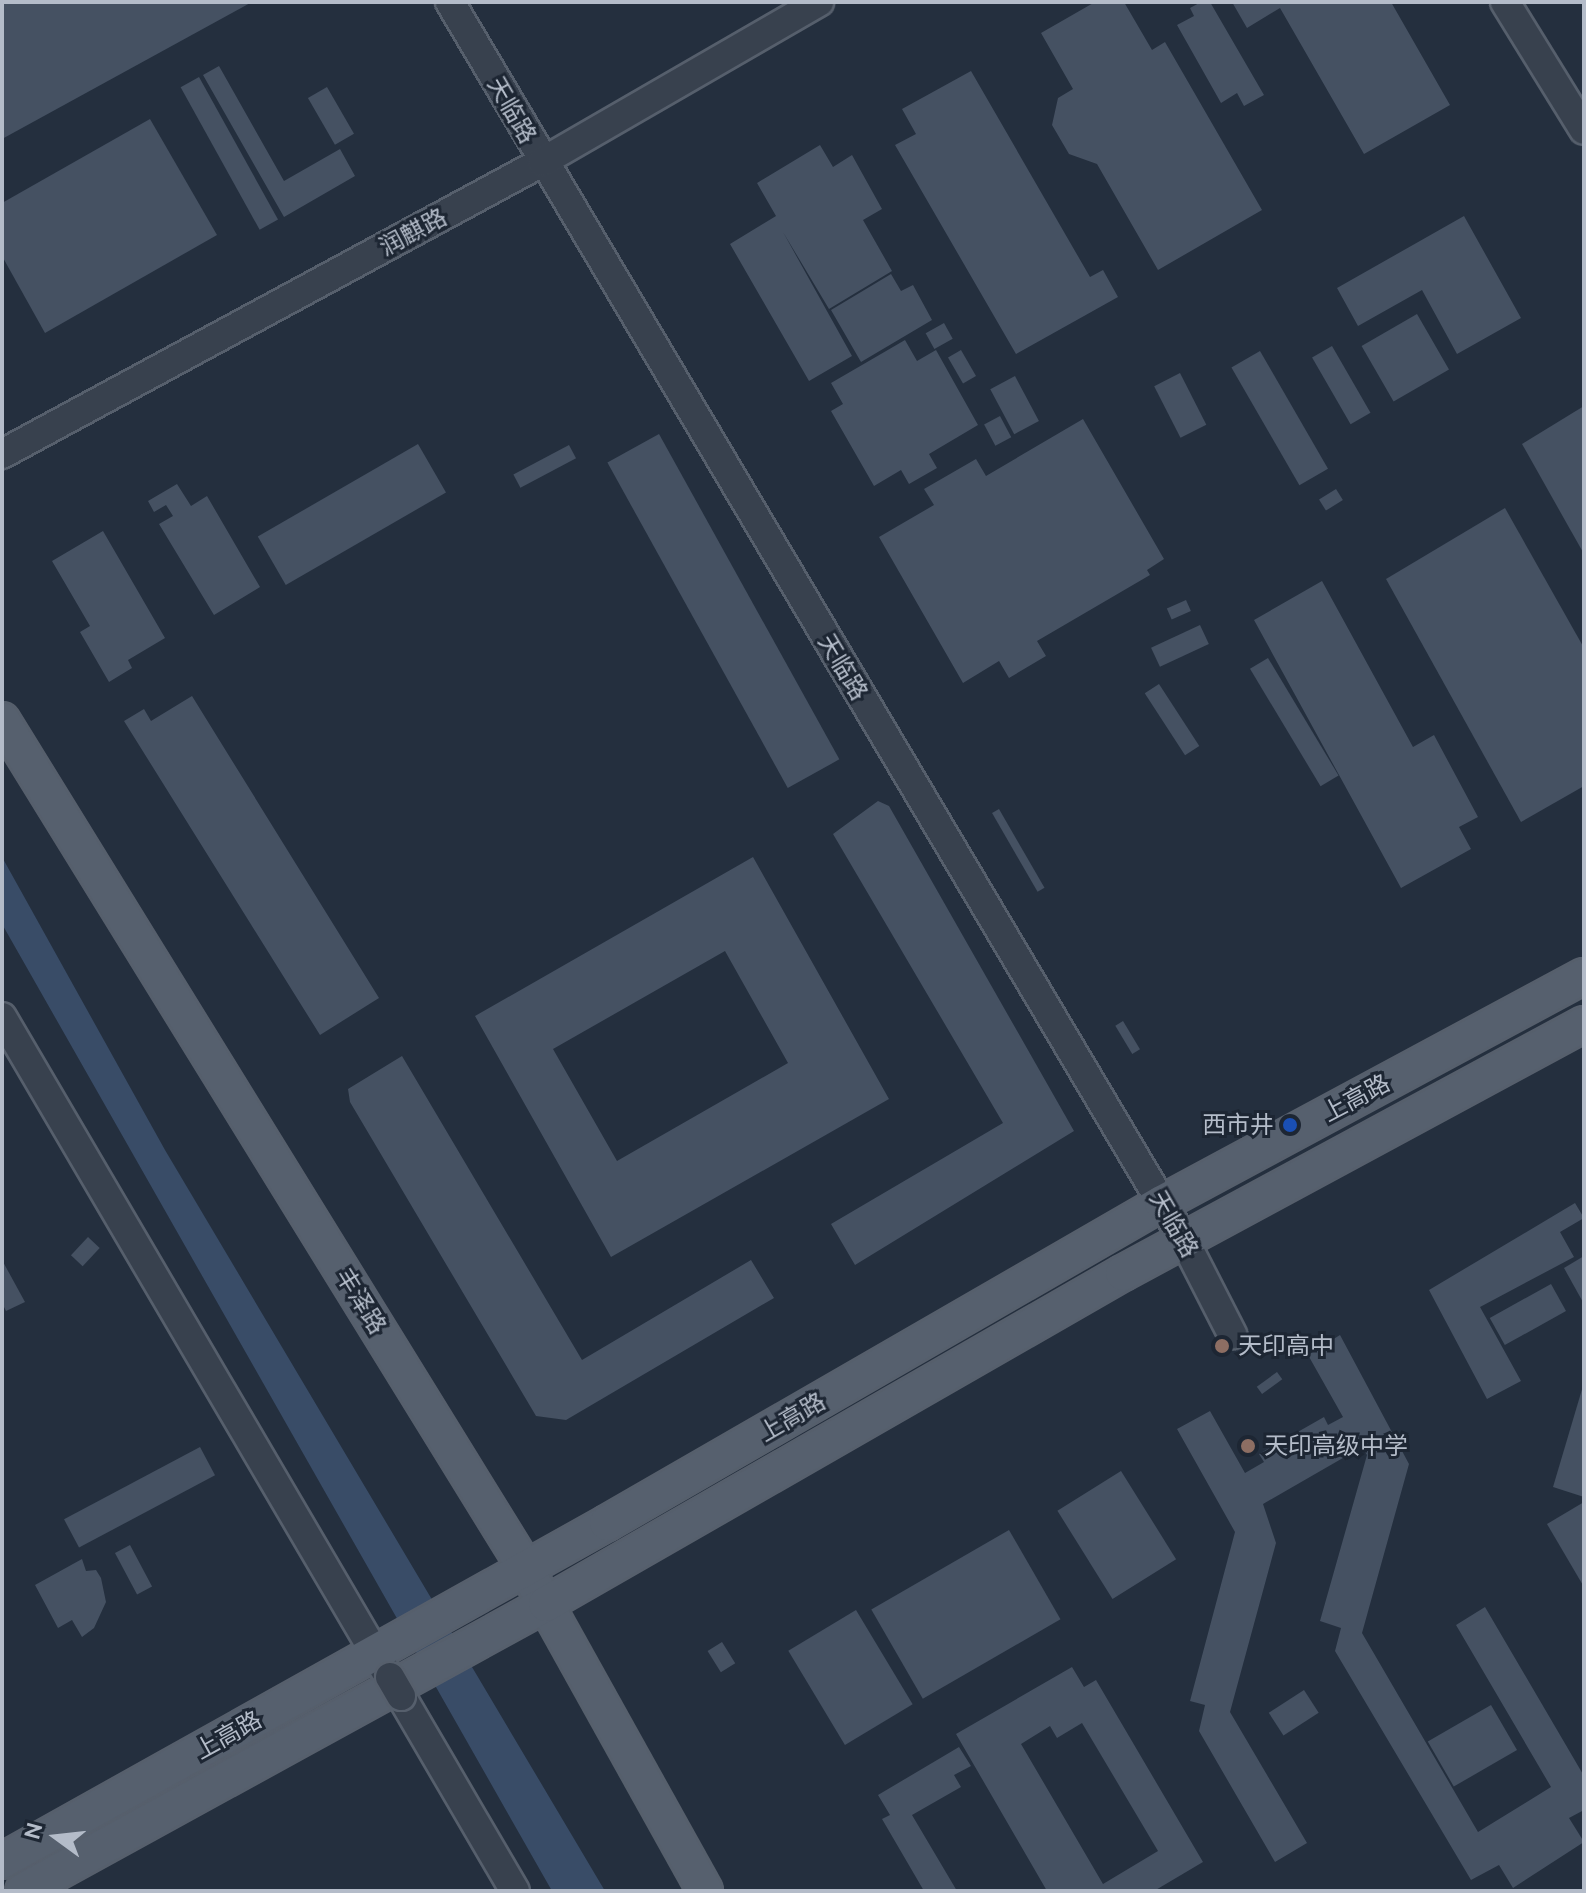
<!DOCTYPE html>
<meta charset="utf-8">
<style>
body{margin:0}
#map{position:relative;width:1586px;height:1893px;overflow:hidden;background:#242f3e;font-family:Ubuntu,"Noto Sans SC",sans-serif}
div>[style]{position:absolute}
.water>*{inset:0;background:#394c67}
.building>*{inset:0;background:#455162;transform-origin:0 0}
.roads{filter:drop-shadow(2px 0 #565f6c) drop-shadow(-2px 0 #565f6c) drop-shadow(0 2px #565f6c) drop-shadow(0 -2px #565f6c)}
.minor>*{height:28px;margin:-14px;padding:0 14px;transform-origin:14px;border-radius:14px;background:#38414e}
.major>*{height:34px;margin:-17px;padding:0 17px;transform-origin:17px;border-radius:17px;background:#56606e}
.bridges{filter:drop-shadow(2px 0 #565f6c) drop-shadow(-2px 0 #565f6c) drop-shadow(0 2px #565f6c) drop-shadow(0 -2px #565f6c)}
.minor-bridge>*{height:28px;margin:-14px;padding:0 14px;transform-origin:14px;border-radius:14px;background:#38414e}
.dots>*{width:22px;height:22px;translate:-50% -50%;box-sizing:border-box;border:4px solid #1d2633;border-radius:50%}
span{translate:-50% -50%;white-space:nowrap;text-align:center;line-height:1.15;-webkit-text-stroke:6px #1d2633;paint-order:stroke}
.street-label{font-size:24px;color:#b4bcc9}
.poi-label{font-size:24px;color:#b4bcc9}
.right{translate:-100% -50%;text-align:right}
.left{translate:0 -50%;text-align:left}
.frame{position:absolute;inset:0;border:4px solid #b4bcc9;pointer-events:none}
.north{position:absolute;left:16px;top:1797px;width:80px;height:80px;-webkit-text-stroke:6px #1d2633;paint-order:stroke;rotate:285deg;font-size:22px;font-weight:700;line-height:32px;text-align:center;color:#b4bcc9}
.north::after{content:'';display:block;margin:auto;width:28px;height:36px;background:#b4bcc9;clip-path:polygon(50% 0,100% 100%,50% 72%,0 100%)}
</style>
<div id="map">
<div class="water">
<i style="clip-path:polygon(2px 857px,165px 1150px,605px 1891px,552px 1891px,2px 924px)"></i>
</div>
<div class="building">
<i style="clip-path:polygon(2px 2px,252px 2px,2px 139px)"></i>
<i style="clip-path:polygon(1095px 2px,1124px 2px,1152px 50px,1165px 42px,1262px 210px,1158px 270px,1097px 164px,1069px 154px,1052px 125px,1058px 98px,1073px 89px,1041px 33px)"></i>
<i style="clip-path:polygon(1201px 2px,1210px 2px,1264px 95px,1244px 106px,1237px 93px,1221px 103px,1177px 25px,1194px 16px,1190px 8px)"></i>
<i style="clip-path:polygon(1232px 2px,1391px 2px,1450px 105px,1364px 154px,1280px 8px,1247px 28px)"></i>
<i style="clip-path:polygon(219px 66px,284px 181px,340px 149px,355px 176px,284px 217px,203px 75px)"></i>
<i style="clip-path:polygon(971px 71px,1090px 277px,1103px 270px,1118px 297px,1016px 354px,895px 145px,916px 134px,902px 109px)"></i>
<i style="left:199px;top:77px;width:163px;height:21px;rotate:61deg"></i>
<i style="left:327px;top:87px;width:54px;height:22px;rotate:60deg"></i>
<i style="clip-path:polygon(150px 119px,217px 235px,45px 333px,2px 256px,2px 203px)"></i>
<i style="clip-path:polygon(820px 145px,833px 167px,852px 155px,882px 209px,863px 220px,892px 271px,829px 309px,783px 232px,852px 356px,809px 381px,730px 244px,776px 216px,757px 183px)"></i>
<i style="clip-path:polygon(1464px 216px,1521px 318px,1457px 354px,1422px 290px,1358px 326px,1337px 288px)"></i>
<i style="clip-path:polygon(891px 274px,901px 291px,913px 285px,932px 320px,861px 362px,831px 310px)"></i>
<i style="left:1417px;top:314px;width:64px;height:64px;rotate:60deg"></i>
<i style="left:944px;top:323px;width:18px;height:21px;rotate:61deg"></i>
<i style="clip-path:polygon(905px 340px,917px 361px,936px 350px,978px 425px,929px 454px,937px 468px,909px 484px,901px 470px,874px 486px,831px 411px,843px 404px,831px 383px)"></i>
<i style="left:1332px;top:346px;width:77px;height:23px;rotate:60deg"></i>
<i style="left:961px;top:350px;width:30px;height:15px;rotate:60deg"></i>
<i style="left:1260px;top:351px;width:136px;height:33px;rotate:60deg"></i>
<i style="left:1180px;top:373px;width:58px;height:29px;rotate:63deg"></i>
<i style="left:1015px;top:376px;width:51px;height:28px;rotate:62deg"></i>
<i style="clip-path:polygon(1584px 406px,1584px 554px,1522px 444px)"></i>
<i style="left:1000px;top:416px;width:24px;height:18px;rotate:62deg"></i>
<i style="clip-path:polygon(1083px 419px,1164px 559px,1147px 570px,1150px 575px,1037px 641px,1046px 656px,1009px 678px,999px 661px,963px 683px,879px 537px,934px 505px,924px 489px,976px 459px,986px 476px)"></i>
<i style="left:659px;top:434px;width:372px;height:59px;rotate:61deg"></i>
<i style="left:418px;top:444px;width:56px;height:185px;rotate:60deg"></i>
<i style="left:569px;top:445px;width:15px;height:63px;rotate:62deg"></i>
<i style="clip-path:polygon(177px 484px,191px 506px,207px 496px,260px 587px,214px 615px,159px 524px,173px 516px,166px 505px,154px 512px,148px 501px)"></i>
<i style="left:1336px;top:489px;width:13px;height:20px;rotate:58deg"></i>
<i style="clip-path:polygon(1505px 508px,1584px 648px,1584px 786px,1521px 822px,1386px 579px)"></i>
<i style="clip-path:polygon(103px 531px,165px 638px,128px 660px,132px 668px,109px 682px,80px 632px,90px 626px,52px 561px)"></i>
<i style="clip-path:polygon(1322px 581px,1413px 747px,1434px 735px,1478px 817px,1459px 827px,1471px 849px,1401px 888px,1254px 620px)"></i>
<i style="left:1186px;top:600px;width:12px;height:21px;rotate:66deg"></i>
<i style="left:1200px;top:625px;width:21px;height:54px;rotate:65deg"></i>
<i style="left:1268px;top:658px;width:137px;height:21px;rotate:59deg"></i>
<i style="left:1159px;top:684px;width:74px;height:17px;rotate:57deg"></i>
<i style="clip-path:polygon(192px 696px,379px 998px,320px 1035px,124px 721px,144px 709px,151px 721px)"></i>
<i style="clip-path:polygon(878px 801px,889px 806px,1074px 1131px,855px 1265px,831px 1224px,1003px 1123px,833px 834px)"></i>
<i style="left:999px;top:809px;width:91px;height:8px;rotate:60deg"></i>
<i style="clip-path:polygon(evenodd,753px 857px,889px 1099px,611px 1257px,475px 1016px,753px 857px,725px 951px,788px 1063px,617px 1161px,553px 1049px,725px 951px)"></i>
<i style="left:1123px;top:1021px;width:33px;height:9px;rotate:59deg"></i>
<i style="clip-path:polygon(402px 1056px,582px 1360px,751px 1260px,774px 1298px,566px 1420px,536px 1416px,350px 1102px,348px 1089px)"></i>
<i style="clip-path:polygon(1575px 1203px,1584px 1218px,1560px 1232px,1574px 1257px,1480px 1307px,1521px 1381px,1487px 1399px,1429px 1290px)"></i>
<i style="left:88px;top:1237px;width:16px;height:25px;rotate:43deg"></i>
<i style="clip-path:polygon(1584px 1256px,1584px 1304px,1564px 1268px)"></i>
<i style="clip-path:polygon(2px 1260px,25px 1302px,6px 1311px,2px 1303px)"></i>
<i style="left:1551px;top:1284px;width:31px;height:70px;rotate:61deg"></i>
<i style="clip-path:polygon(1340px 1335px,1409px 1464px,1362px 1633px,1478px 1832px,1551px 1787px,1456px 1625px,1485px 1607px,1584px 1776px,1584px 1810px,1569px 1818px,1584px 1842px,1513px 1888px,1499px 1865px,1471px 1880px,1335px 1651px,1341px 1628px,1320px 1621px,1367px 1455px,1362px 1447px,1263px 1504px,1276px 1543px,1230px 1712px,1307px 1843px,1275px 1862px,1199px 1731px,1205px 1705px,1190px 1701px,1235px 1532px,1177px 1429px,1210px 1411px,1245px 1473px,1264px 1462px,1259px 1454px,1324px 1417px,1328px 1425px,1343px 1417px,1308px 1355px)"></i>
<i style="left:1277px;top:1372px;width:9px;height:25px;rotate:54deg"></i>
<i style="clip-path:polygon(1583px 1386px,1584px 1387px,1584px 1497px,1553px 1487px)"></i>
<i style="left:200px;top:1447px;width:32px;height:154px;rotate:62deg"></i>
<i style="left:1121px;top:1471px;width:104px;height:75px;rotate:58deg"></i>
<i style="clip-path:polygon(1584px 1502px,1584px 1587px,1547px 1524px)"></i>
<i style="left:1009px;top:1530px;width:103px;height:159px;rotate:60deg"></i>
<i style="left:130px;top:1545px;width:47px;height:17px;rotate:62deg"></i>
<i style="clip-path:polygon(82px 1559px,86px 1571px,96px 1570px,101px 1578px,106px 1602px,94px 1628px,82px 1637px,72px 1620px,58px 1628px,35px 1585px)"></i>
<i style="left:856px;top:1610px;width:110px;height:79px;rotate:59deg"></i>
<i style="left:722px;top:1642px;width:25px;height:17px;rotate:58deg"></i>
<i style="clip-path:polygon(evenodd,1072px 1667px,1084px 1687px,1096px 1680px,1203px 1862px,1154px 1891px,1047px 1891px,956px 1734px,1072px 1667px,1082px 1723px,1158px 1851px,1103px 1884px,1021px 1744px,1050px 1726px,1057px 1738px,1082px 1723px)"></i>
<i style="left:1304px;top:1690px;width:27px;height:42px;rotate:57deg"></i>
<i style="left:1491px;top:1705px;width:52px;height:73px;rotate:60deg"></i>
<i style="clip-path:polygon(959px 1747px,971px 1766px,954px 1775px,961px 1787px,912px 1815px,957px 1891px,924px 1891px,882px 1819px,890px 1815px,878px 1795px)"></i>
</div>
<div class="roads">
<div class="minor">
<i style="left:450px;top:2px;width:1439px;rotate:59.34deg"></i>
<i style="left:1184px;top:1240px;width:106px;rotate:62.9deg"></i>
<i style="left:1505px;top:2px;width:150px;rotate:58.3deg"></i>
<i style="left:2px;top:454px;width:614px;rotate:-28.4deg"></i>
<i style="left:542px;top:162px;width:320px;rotate:-30deg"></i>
<i style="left:2px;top:1017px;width:757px;rotate:59.61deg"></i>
<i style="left:401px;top:1696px;width:226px;rotate:59.7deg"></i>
</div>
<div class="major">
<i style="left:2px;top:720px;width:998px;rotate:58.32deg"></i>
<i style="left:526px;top:1569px;width:368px;rotate:60.9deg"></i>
<i style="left:2px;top:1861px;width:693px;rotate:-29.19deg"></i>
<i style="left:607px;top:1523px;width:641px;rotate:-29.97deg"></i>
<i style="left:1162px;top:1203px;width:479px;rotate:-28.3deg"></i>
<i style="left:23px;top:1891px;width:597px;rotate:-28.76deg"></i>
<i style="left:546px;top:1604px;width:665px;rotate:-29.84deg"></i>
<i style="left:1123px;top:1273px;width:524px;rotate:-28.37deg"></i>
</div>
</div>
<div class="bridges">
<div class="minor-bridge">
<i style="left:390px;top:1677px;width:22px;rotate:60deg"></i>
</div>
</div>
<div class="dots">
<i style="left:1290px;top:1125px;background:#1a4fb4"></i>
<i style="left:1222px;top:1346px;background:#8d6e63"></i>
<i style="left:1248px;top:1446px;background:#8d6e63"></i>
</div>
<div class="street-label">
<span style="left:512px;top:110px;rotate:60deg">天临路</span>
<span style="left:413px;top:232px;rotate:-28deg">润麒路</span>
<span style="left:843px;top:667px;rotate:59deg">天临路</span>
<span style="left:1356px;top:1098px;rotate:-28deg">上高路</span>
<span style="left:1174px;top:1224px;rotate:60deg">天临路</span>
<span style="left:361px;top:1301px;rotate:58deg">丰泽路</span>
<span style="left:792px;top:1417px;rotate:-30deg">上高路</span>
<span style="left:228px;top:1735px;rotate:-29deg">上高路</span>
</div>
<div class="poi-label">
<span class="right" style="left:1274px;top:1125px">西市井</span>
<span class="left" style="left:1238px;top:1346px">天印高中</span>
<span class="left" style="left:1264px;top:1446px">天印高级中学</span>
</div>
<div class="frame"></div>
<div class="north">N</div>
</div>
